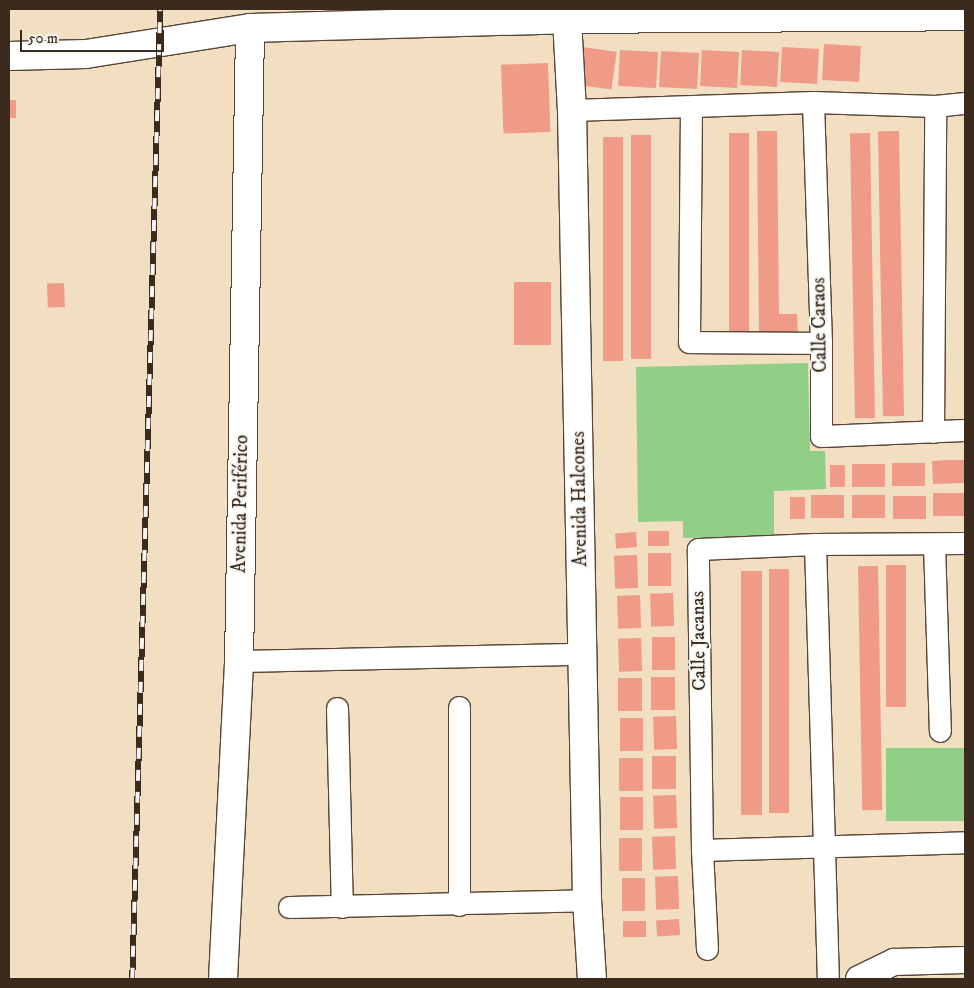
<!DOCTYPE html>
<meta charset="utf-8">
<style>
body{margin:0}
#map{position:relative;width:974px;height:988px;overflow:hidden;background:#f2dec0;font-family:"IM FELL DW Pica",serif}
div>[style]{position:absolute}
.green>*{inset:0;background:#90cf85;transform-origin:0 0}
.building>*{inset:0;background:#f09a88;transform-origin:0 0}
.roads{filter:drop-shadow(1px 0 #564536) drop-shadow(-1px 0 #564536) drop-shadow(0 1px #564536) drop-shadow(0 -1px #564536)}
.minor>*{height:21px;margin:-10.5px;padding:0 10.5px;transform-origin:10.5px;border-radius:10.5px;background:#fff}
.tertiary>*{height:26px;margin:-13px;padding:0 13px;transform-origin:13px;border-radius:13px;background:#fff}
.secondary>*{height:28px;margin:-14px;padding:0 14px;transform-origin:14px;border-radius:14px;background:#fff}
.rail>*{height:5.5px;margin-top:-2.75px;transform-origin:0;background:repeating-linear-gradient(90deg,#f6f6f2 0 11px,#3b2a1e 0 22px);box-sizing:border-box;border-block:1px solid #3b2a1e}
span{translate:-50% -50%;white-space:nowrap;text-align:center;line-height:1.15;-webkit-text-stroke:4px #f6f6f2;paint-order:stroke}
.street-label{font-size:19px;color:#3b2a1e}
.frame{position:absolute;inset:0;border:10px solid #3b2a1e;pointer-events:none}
.scale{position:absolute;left:20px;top:30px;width:144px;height:22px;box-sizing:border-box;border:2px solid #3b2a1e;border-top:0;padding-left:6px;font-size:15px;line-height:18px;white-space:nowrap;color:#3b2a1e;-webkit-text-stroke:4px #f6f6f2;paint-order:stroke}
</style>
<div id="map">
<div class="green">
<i style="clip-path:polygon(808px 363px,810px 451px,825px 451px,826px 489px,774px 491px,774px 536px,683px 538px,683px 521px,638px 522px,636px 367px)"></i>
<i style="left:965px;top:748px;width:73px;height:79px;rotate:90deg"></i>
</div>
<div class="building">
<i style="left:824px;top:44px;width:37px;height:36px;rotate:3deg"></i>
<i style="left:582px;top:47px;width:35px;height:38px;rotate:8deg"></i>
<i style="left:782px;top:47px;width:37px;height:35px;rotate:3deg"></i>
<i style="left:620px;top:50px;width:38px;height:36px;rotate:3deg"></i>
<i style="left:702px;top:50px;width:37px;height:36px;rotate:3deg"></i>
<i style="left:742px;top:50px;width:37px;height:35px;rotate:3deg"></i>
<i style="left:661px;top:51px;width:38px;height:36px;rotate:3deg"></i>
<i style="left:548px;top:63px;width:69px;height:47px;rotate:88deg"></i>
<i style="left:9px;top:100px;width:7px;height:18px"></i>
<i style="clip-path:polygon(757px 131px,777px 131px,779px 314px,797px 314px,798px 334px,759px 335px)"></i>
<i style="left:899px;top:131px;width:285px;height:21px;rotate:89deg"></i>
<i style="left:729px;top:133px;width:20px;height:203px"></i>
<i style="left:870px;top:133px;width:285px;height:20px;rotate:89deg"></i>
<i style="left:631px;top:135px;width:20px;height:224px"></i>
<i style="left:603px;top:137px;width:20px;height:224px"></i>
<i style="left:514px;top:282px;width:37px;height:63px"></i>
<i style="left:64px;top:283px;width:24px;height:17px;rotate:88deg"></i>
<i style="clip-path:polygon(949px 460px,965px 460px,965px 483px,933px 484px,932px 461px)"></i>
<i style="left:925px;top:463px;width:23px;height:33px;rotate:90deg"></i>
<i style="left:885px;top:464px;width:23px;height:33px;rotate:90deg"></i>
<i style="left:830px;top:465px;width:15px;height:22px"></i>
<i style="left:965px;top:493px;width:23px;height:32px;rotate:90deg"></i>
<i style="left:844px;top:495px;width:23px;height:33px;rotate:90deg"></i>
<i style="left:885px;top:495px;width:23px;height:33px;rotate:90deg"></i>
<i style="left:926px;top:496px;width:23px;height:33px;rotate:90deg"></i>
<i style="left:805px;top:497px;width:22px;height:15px;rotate:90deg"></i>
<i style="left:648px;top:531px;width:21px;height:15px"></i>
<i style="left:636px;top:532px;width:15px;height:21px;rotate:86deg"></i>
<i style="left:671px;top:553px;width:33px;height:23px;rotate:90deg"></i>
<i style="left:637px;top:555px;width:33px;height:23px;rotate:88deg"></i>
<i style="left:886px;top:565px;width:20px;height:142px"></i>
<i style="left:878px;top:566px;width:244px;height:20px;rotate:89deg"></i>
<i style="left:769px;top:569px;width:20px;height:244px"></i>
<i style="left:741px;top:571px;width:21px;height:244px"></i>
<i style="left:673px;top:593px;width:33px;height:23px;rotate:88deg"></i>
<i style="left:640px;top:595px;width:33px;height:23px;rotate:88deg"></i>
<i style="left:652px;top:637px;width:23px;height:33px"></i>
<i style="left:641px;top:638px;width:33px;height:23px;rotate:88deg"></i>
<i style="left:651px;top:677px;width:24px;height:33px"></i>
<i style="left:642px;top:678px;width:33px;height:24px;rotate:90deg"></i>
<i style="left:676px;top:716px;width:33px;height:23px;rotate:88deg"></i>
<i style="left:643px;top:718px;width:33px;height:23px;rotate:90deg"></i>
<i style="left:676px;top:756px;width:33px;height:24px;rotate:90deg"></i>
<i style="left:619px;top:758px;width:24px;height:33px"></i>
<i style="left:676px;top:795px;width:33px;height:23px;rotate:88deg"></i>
<i style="left:620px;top:797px;width:23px;height:33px"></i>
<i style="left:675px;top:836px;width:33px;height:23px;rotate:88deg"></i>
<i style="left:619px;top:838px;width:23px;height:33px"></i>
<i style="left:678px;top:876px;width:33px;height:23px;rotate:88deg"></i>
<i style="left:622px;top:878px;width:23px;height:33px"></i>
<i style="left:679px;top:919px;width:16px;height:23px;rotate:86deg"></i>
<i style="left:646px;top:921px;width:16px;height:23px;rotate:90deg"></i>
</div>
<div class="roads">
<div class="minor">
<i style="left:813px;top:102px;width:241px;rotate:88.1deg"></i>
<i style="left:821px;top:343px;width:93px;rotate:90deg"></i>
<i style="left:821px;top:436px;width:144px;rotate:-2.4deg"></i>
<i style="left:691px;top:107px;width:235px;rotate:90.5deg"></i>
<i style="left:689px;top:342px;width:132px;rotate:0.4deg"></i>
<i style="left:572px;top:110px;width:241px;rotate:-1.9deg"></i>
<i style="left:813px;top:102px;width:122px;rotate:1.9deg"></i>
<i style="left:935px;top:106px;width:30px;rotate:-6deg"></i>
<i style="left:933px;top:432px;width:326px;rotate:-89.6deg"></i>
<i style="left:815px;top:544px;width:435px;rotate:88.3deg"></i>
<i style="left:934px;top:544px;width:187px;rotate:88.2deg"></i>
<i style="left:239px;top:661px;width:344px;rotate:-1.2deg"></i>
<i style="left:459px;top:707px;width:198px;rotate:90deg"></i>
<i style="left:337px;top:708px;width:199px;rotate:88.6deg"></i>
<i style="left:702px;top:850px;width:263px;rotate:-1.7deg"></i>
<i style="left:289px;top:907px;width:298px;rotate:-1.3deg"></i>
<i style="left:707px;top:949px;width:99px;rotate:-92.9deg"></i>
<i style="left:702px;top:850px;width:301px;rotate:-90.8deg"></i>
<i style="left:698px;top:549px;width:117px;rotate:-2.4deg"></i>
<i style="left:815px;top:544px;width:150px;rotate:-0.4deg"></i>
</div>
<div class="tertiary">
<i style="left:859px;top:979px;width:39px;rotate:-26deg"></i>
<i style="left:894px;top:962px;width:71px;rotate:-1.6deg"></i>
</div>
<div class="secondary">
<i style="left:567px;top:19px;width:91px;rotate:86.9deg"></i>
<i style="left:572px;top:110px;width:790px;rotate:88.91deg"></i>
<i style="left:587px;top:900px;width:79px;rotate:86.4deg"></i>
<i style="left:9px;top:56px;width:77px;rotate:-1.5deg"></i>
<i style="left:86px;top:54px;width:166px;rotate:-9deg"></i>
<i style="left:250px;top:28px;width:317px;rotate:-1.6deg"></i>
<i style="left:567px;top:19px;width:398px;rotate:-0.4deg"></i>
<i style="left:223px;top:979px;width:318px;rotate:-87.1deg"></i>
<i style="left:239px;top:661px;width:633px;rotate:-89deg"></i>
</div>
</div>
<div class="rail">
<i style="left:132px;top:979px;width:970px;rotate:-88.35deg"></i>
</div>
<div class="street-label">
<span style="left:820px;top:325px;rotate:-91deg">Calle Caraos</span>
<span style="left:580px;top:499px;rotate:-91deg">Avenida Halcones</span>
<span style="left:241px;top:504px;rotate:-89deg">Avenida Periférico</span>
<span style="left:699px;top:641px;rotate:-91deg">Calle Jacanas</span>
</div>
<div class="frame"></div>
<div class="scale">50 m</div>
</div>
